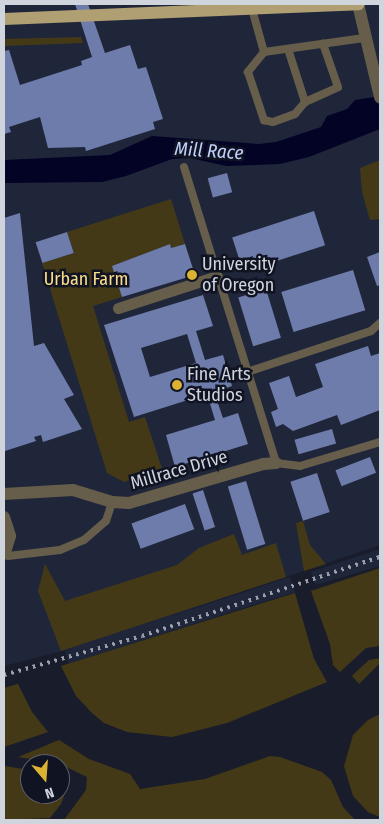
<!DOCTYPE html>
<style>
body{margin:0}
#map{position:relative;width:384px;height:824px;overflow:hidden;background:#191d2b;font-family:"Fira Sans Condensed",sans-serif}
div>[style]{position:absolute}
.built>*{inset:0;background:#20263a}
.green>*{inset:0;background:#443917}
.water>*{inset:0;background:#030326}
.building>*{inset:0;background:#6e7cab;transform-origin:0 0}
.service>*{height:8px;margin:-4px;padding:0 4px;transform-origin:4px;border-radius:4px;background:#665e4a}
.pedestrian>*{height:11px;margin:-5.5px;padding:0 5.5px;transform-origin:5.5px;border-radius:5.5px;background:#665e4a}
.minor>*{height:12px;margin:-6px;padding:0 6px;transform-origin:6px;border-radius:6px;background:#665e4a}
.primary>*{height:12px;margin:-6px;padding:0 6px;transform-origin:6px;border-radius:6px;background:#af9f73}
.rail>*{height:4px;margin-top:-2px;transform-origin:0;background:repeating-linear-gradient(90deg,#9b9faa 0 2.5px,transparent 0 7.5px)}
.dots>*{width:14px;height:14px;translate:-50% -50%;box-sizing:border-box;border:2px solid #101422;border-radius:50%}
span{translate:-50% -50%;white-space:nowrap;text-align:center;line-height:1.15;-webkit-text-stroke:5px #101422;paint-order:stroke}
.poi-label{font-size:18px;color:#d0d4dd}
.left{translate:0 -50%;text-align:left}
.park-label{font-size:18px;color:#f9dd8d}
.street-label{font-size:18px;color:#d0d4dd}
.water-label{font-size:19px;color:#c3d1fc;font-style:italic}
.frame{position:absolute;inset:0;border:5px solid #d0d4dd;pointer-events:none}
.north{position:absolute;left:20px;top:754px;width:50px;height:50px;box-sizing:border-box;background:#101422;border:1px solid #5d616d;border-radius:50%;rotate:162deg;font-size:14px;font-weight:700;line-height:20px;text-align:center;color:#d0d4dd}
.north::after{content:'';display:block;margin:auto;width:18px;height:22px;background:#dab333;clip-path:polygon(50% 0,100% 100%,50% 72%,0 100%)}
</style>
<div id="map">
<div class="built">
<i style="clip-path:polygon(4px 4px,380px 4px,380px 545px,138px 627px,290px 577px,295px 592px,68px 664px,65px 651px,74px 648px,4px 666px)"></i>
<i style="clip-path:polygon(380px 549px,380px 566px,315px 585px,311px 572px)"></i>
</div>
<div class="green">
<i style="clip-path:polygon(81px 37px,83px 43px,4px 46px,4px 39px)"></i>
<i style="clip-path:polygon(380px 160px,380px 219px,370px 220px,362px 192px,360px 168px)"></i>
<i style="clip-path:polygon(171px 199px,185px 244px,171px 248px,170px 244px,113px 266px,122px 297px,93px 306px,129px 422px,145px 417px,162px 469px,124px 482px,107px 473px,42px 263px,74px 253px,67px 232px)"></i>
<i style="clip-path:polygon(303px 521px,310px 545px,326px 564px,304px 571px,296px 523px)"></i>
<i style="clip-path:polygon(234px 534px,242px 555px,276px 543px,286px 577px,61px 651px,38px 591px,45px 564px,65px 601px,177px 565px,199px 548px)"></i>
<i style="clip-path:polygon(380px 568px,380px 646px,366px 648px,340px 672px,333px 665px,330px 644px,311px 591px)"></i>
<i style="clip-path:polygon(295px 593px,314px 659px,327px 682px,227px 723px,172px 737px,127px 732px,104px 723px,92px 713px,76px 696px,61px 666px)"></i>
<i style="clip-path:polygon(380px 658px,380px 663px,359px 684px,352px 676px,356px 672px,369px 660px)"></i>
<i style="clip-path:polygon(18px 684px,32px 712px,48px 732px,4px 747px,4px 688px)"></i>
<i style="clip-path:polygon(380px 714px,380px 817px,368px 812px,353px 796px,344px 766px,353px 735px,368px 720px)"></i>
<i style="clip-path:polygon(59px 740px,89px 759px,130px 774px,140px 789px,205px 779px,270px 756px,280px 757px,322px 772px,331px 780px,343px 807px,355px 820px,64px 820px,86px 790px,87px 777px,60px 764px,18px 757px)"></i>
<i style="clip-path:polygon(4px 766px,30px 770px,30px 794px,60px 794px,60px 779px,64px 781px,68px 786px,61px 804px,50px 818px,4px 820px)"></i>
</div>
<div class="water">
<i style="clip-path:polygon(380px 96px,380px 129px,309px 157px,280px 164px,226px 166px,190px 158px,172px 159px,126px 176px,102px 182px,4px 183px,4px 160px,110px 155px,152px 136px,259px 144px,276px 142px,321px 127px,327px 116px,347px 109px,355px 100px)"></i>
</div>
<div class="building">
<i style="clip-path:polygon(75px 4px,88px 4px,105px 53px,130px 45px,138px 69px,146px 67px,163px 119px,153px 122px,155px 129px,86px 151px,85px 147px,48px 148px,40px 117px,9px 127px,11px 132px,4px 134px,4px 51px,9px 50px,20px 85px,82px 65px,81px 61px,92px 57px)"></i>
<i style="left:227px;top:173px;width:20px;height:20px;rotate:75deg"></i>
<i style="left:314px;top:211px;width:36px;height:86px;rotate:72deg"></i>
<i style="clip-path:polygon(20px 213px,34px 346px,44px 343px,74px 395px,64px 399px,82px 429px,43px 442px,41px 435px,34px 437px,36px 441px,5px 451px,4px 218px)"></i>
<i style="left:67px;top:232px;width:22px;height:33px;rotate:72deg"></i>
<i style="clip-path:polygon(170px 244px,171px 248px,185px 244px,195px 275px,122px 297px,112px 266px)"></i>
<i style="clip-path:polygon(380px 252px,380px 285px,377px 286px,367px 257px)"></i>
<i style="left:353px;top:270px;width:42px;height:75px;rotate:73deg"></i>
<i style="left:266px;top:289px;width:51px;height:29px;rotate:73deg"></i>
<i style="clip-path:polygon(evenodd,203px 295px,213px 326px,196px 331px,205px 360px,223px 355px,232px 386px,214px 392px,223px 418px,238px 413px,248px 444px,175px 467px,166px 435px,215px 420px,207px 394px,134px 417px,104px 325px,203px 295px,187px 334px,196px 363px,150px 377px,141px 348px,187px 334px)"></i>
<i style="clip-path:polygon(368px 346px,371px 356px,380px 353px,380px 410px,341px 425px,337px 415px,293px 431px,283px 424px,276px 427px,271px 412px,278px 409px,269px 383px,289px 376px,296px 397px,323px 387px,315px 364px)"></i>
<i style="left:332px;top:429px;width:15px;height:39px;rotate:74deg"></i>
<i style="left:370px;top:457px;width:17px;height:37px;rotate:69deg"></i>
<i style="left:317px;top:473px;width:41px;height:28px;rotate:72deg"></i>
<i style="left:246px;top:481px;width:66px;height:19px;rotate:73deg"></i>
<i style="left:203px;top:490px;width:39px;height:11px;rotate:72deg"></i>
<i style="left:185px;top:504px;width:27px;height:57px;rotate:70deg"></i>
</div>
<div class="service">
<i style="left:252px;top:9px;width:45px;rotate:74.4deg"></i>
<i style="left:264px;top:52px;width:101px;rotate:-8deg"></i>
<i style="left:288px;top:49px;width:56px;rotate:72.2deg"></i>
<i style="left:264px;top:52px;width:26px;rotate:129deg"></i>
<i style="left:248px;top:72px;width:51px;rotate:71.6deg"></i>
<i style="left:264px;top:120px;width:9px;rotate:13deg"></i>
<i style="left:273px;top:122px;width:23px;rotate:-20deg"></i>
<i style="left:295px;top:114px;width:16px;rotate:-50deg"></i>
<i style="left:305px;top:102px;width:36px;rotate:-24deg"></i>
<i style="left:338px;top:87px;width:46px;rotate:-109.2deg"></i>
<i style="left:184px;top:167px;width:310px;rotate:72.7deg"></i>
<i style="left:276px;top:463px;width:24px;rotate:7deg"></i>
<i style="left:300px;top:466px;width:84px;rotate:-16.7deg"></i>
<i style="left:247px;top:372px;width:131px;rotate:-18.3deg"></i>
<i style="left:371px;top:331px;width:12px;rotate:-42deg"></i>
<i style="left:8px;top:556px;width:52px;rotate:-6.6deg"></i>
<i style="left:60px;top:550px;width:26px;rotate:-23deg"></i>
<i style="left:84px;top:540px;width:29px;rotate:-41deg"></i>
<i style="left:106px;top:521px;width:20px;rotate:-72deg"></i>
</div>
<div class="pedestrian">
<i style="left:118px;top:308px;width:104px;rotate:-17.9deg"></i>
</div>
<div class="minor">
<i style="left:358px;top:4px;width:96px;rotate:76.7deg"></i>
<i style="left:4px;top:494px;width:69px;rotate:-3.3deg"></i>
<i style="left:73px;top:490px;width:41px;rotate:17.1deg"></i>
<i style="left:112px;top:502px;width:17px;rotate:3deg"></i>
<i style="left:129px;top:503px;width:140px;rotate:-16.2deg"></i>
<i style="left:263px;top:464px;width:13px;rotate:-4deg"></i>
<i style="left:4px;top:517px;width:20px;rotate:72deg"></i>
<i style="left:10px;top:536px;width:14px;rotate:107deg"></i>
</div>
<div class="primary">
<i style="left:4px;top:19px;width:355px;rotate:-2.4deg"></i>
</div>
<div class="rail">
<i style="left:4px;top:675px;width:143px;rotate:-15.8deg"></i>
<i style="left:142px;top:636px;width:251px;rotate:-18.4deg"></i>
</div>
<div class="dots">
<i style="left:192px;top:275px;background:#dab333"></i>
<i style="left:177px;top:385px;background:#dab333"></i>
</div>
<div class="poi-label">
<span class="left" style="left:202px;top:275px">University<br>of Oregon</span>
<span class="left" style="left:187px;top:385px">Fine Arts<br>Studios</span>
</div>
<div class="park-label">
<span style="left:86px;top:279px">Urban Farm</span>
</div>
<div class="street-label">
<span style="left:179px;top:470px;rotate:-16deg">Millrace Drive</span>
</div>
<div class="water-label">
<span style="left:209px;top:151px;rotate:4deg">Mill Race</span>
</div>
<div class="frame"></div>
<div class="north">N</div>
</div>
